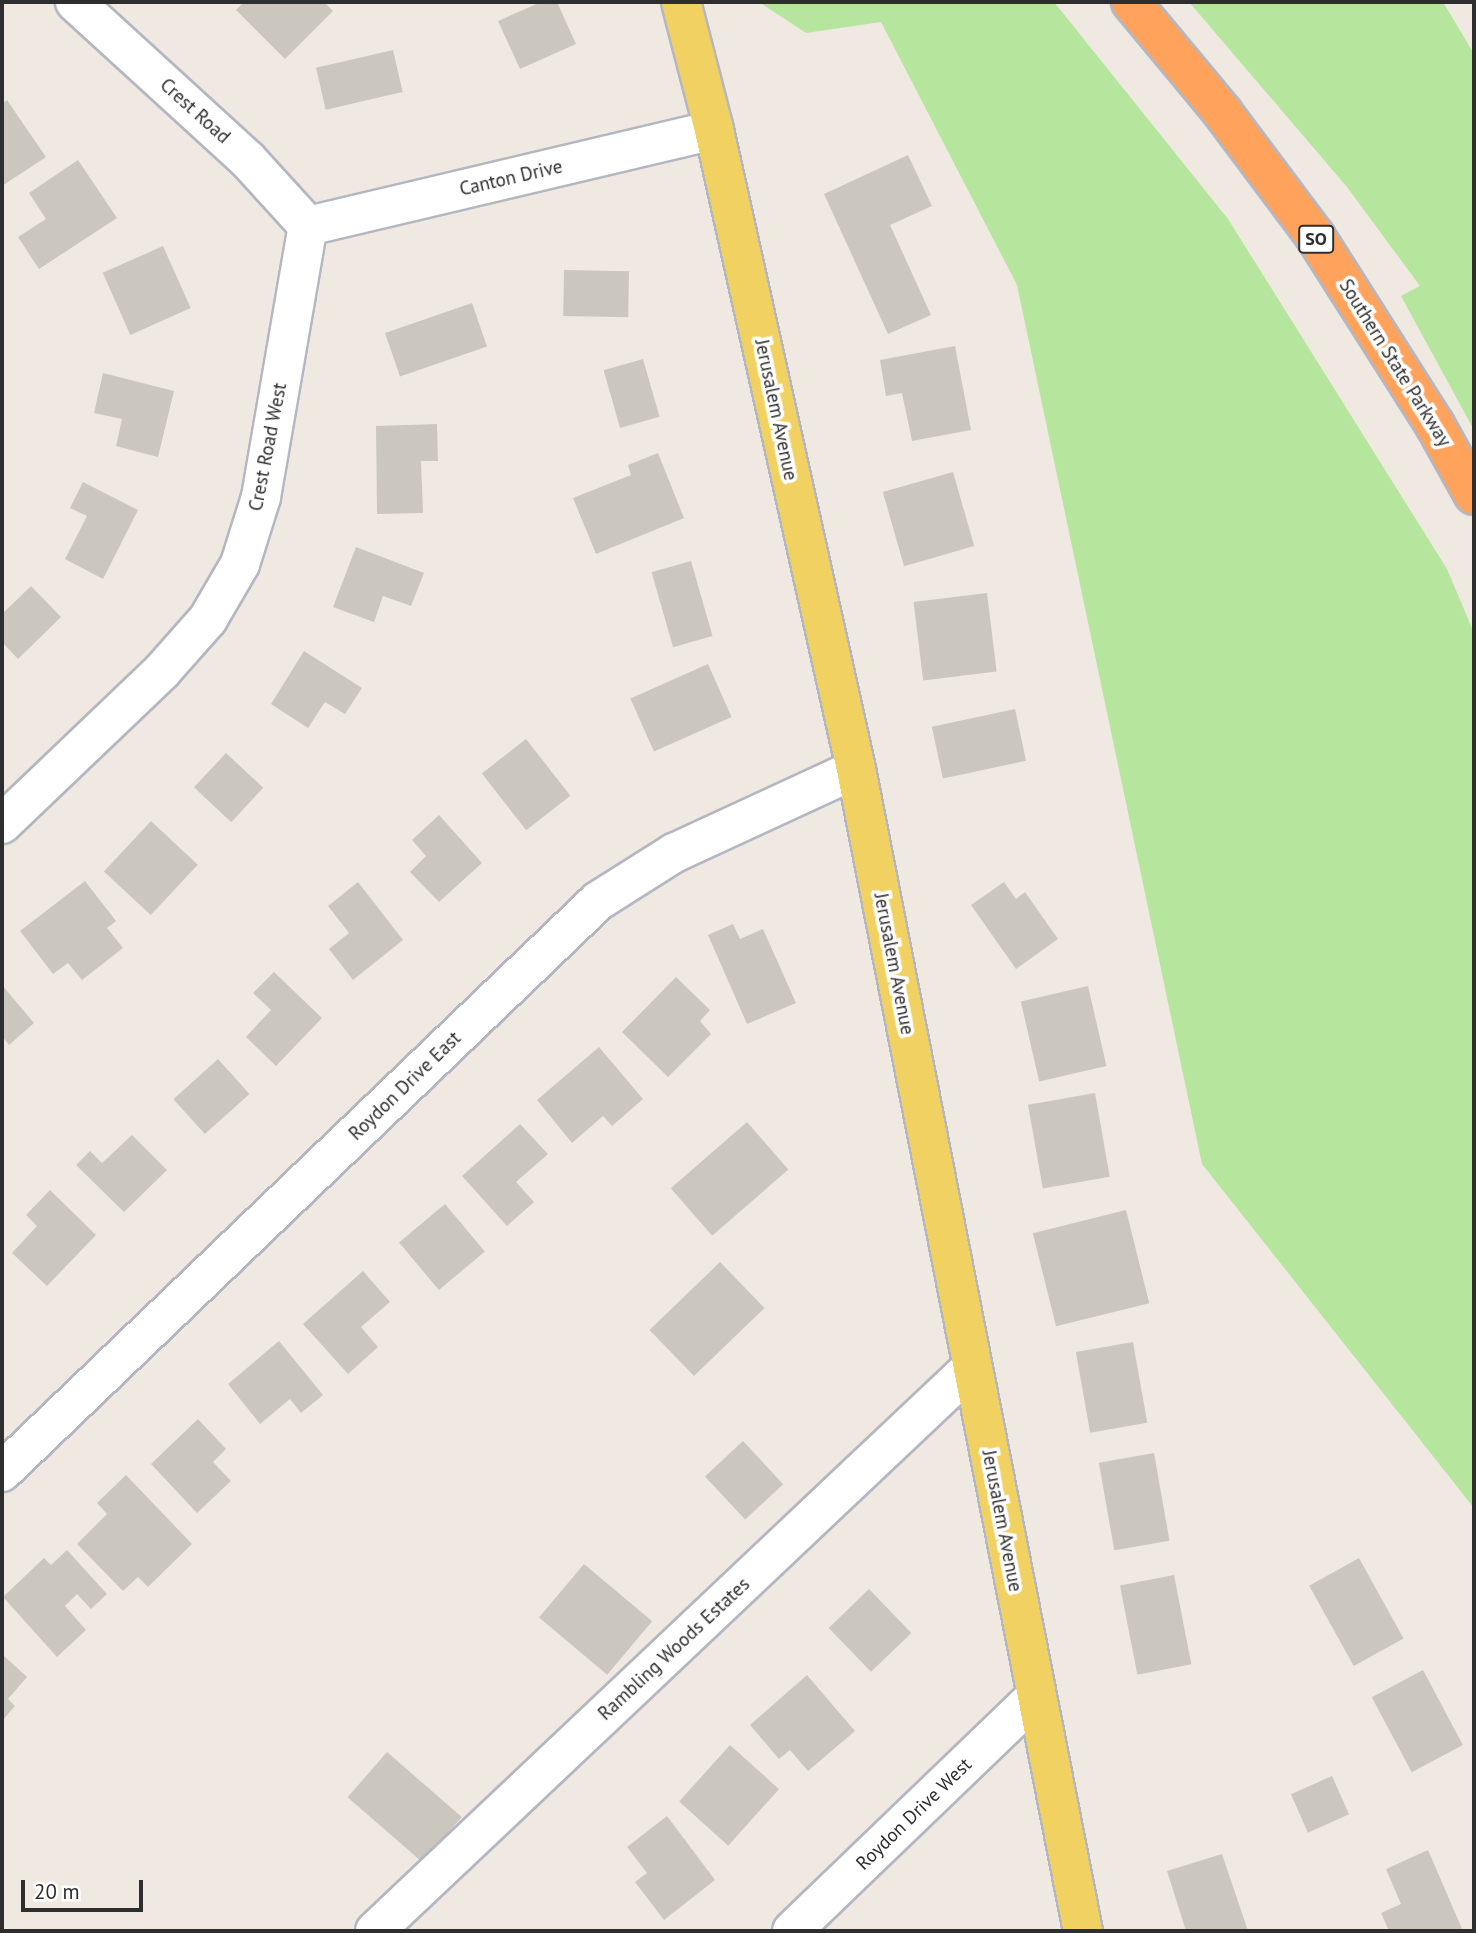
<!DOCTYPE html>
<style>
body{margin:0}
#map{position:relative;width:1476px;height:1933px;overflow:hidden;background:#efe9e1;font-family:"PT Sans",sans-serif}
div>[style]{position:absolute}
.green>*{inset:0;background:#b6e59e}
.building>*{inset:0;background:#cbc7bf;transform-origin:0 0}
.roads{filter:drop-shadow(2px 0 #b4b7c1) drop-shadow(-2px 0 #b4b7c1) drop-shadow(0 2px #b4b7c1) drop-shadow(0 -2px #b4b7c1)}
.street>*{height:38px;margin:-19px;padding:0 19px;transform-origin:19px;border-radius:19px;background:#fff}
.primary>*{height:38px;margin:-19px;padding:0 19px;transform-origin:19px;border-radius:19px;background:#f2d163}
.highway>*{height:38px;margin:-19px;padding:0 19px;transform-origin:19px;border-radius:19px;background:#ffa35c}
span{translate:-50% -50%;white-space:nowrap;text-align:center;line-height:1.15;-webkit-text-stroke:7px #fff;paint-order:stroke}
.shield-label span{padding:2px 5px;background:#fff;border:2px solid;border-radius:5px;-webkit-text-stroke-width:0}
.shield-label{font-size:18px;color:#2e2e2e;font-weight:700}
.street-label{font-size:19px;color:#2e2e2e}
.frame{position:absolute;inset:0;border:4px solid #2e2e2e;pointer-events:none}
.scale{position:absolute;left:21px;top:1880px;width:122px;height:32px;box-sizing:border-box;border:4px solid #2e2e2e;border-top:0;padding-left:9px;font-size:21px;line-height:24px;white-space:nowrap;color:#2e2e2e;-webkit-text-stroke:5px #fff;paint-order:stroke}
</style>
<div id="map">
<div class="green">
<i style="clip-path:polygon(759px 2px,1054px 2px,1228px 219px,1447px 569px,1474px 633px,1474px 1508px,1202px 1164px,1017px 285px,881px 22px,806px 33px)"></i>
<i style="clip-path:polygon(1189px 2px,1443px 2px,1474px 54px,1474px 430px,1401px 296px,1420px 286px,1347px 187px)"></i>
</div>
<div class="building">
<i style="clip-path:polygon(244px 2px,324px 2px,333px 11px,285px 59px,236px 10px)"></i>
<i style="clip-path:polygon(541px 2px,557px 2px,576px 44px,520px 69px,498px 21px)"></i>
<i style="left:393px;top:50px;width:43px;height:79px;rotate:77deg"></i>
<i style="clip-path:polygon(7px 100px,46px 157px,2px 186px,2px 104px)"></i>
<i style="clip-path:polygon(908px 155px,932px 206px,890px 225px,931px 315px,888px 334px,824px 194px)"></i>
<i style="clip-path:polygon(78px 160px,117px 218px,39px 269px,18px 237px,46px 219px,29px 193px)"></i>
<i style="left:163px;top:246px;width:68px;height:66px;rotate:66deg"></i>
<i style="left:564px;top:270px;width:65px;height:46px;rotate:1deg"></i>
<i style="left:472px;top:303px;width:46px;height:92px;rotate:71deg"></i>
<i style="clip-path:polygon(955px 346px,971px 430px,912px 441px,902px 393px,886px 396px,880px 360px)"></i>
<i style="left:643px;top:359px;width:60px;height:41px;rotate:74deg"></i>
<i style="clip-path:polygon(103px 373px,174px 391px,158px 457px,116px 446px,122px 419px,94px 413px)"></i>
<i style="clip-path:polygon(437px 424px,438px 461px,421px 461px,423px 513px,377px 514px,376px 426px)"></i>
<i style="clip-path:polygon(658px 453px,684px 518px,596px 554px,573px 498px,631px 475px,628px 465px)"></i>
<i style="left:953px;top:472px;width:77px;height:73px;rotate:74deg"></i>
<i style="clip-path:polygon(83px 482px,138px 510px,103px 579px,65px 559px,87px 516px,70px 508px)"></i>
<i style="clip-path:polygon(356px 547px,424px 573px,411px 606px,383px 596px,374px 622px,333px 607px)"></i>
<i style="left:691px;top:561px;width:78px;height:41px;rotate:74deg"></i>
<i style="clip-path:polygon(31px 586px,61px 617px,18px 659px,2px 642px,2px 614px)"></i>
<i style="left:987px;top:593px;width:79px;height:74px;rotate:83deg"></i>
<i style="clip-path:polygon(304px 651px,362px 688px,345px 714px,325px 702px,308px 728px,271px 704px)"></i>
<i style="left:708px;top:664px;width:58px;height:85px;rotate:66deg"></i>
<i style="left:1015px;top:709px;width:53px;height:85px;rotate:78deg"></i>
<i style="left:526px;top:739px;width:72px;height:56px;rotate:52deg"></i>
<i style="left:226px;top:753px;width:51px;height:47px;rotate:43deg"></i>
<i style="clip-path:polygon(439px 815px,482px 863px,439px 902px,410px 872px,426px 856px,412px 840px)"></i>
<i style="left:151px;top:821px;width:64px;height:69px;rotate:43deg"></i>
<i style="clip-path:polygon(85px 881px,116px 921px,107px 928px,123px 948px,82px 980px,68px 963px,53px 974px,20px 931px)"></i>
<i style="clip-path:polygon(358px 882px,403px 940px,353px 980px,329px 949px,349px 933px,328px 906px)"></i>
<i style="clip-path:polygon(1004px 882px,1016px 899px,1025px 892px,1058px 939px,1016px 969px,971px 905px)"></i>
<i style="clip-path:polygon(733px 924px,740px 939px,763px 929px,796px 1003px,747px 1024px,708px 935px)"></i>
<i style="clip-path:polygon(274px 972px,322px 1018px,276px 1066px,246px 1037px,271px 1010px,253px 993px)"></i>
<i style="clip-path:polygon(676px 977px,710px 1010px,700px 1021px,711px 1034px,668px 1077px,622px 1032px)"></i>
<i style="clip-path:polygon(2px 985px,34px 1023px,9px 1045px,2px 1036px)"></i>
<i style="left:1088px;top:986px;width:82px;height:69px;rotate:77deg"></i>
<i style="clip-path:polygon(599px 1047px,643px 1099px,612px 1126px,603px 1116px,572px 1143px,537px 1100px)"></i>
<i style="left:218px;top:1059px;width:47px;height:60px;rotate:48deg"></i>
<i style="left:1095px;top:1093px;width:85px;height:68px;rotate:80deg"></i>
<i style="left:747px;top:1122px;width:63px;height:101px;rotate:49deg"></i>
<i style="clip-path:polygon(520px 1124px,548px 1154px,516px 1182px,534px 1202px,507px 1226px,462px 1176px)"></i>
<i style="clip-path:polygon(132px 1135px,167px 1170px,124px 1212px,76px 1165px,90px 1151px,102px 1163px)"></i>
<i style="clip-path:polygon(50px 1190px,96px 1235px,47px 1286px,12px 1253px,37px 1226px,26px 1215px)"></i>
<i style="left:445px;top:1204px;width:62px;height:60px;rotate:50deg"></i>
<i style="left:1126px;top:1210px;width:96px;height:96px;rotate:76deg"></i>
<i style="left:720px;top:1262px;width:64px;height:98px;rotate:46deg"></i>
<i style="clip-path:polygon(363px 1271px,390px 1302px,361px 1327px,378px 1347px,348px 1374px,303px 1324px)"></i>
<i style="clip-path:polygon(279px 1341px,323px 1395px,301px 1413px,290px 1399px,260px 1424px,228px 1384px)"></i>
<i style="left:1133px;top:1342px;width:82px;height:58px;rotate:80deg"></i>
<i style="clip-path:polygon(198px 1419px,226px 1449px,213px 1462px,231px 1481px,197px 1513px,151px 1464px)"></i>
<i style="left:743px;top:1441px;width:59px;height:52px;rotate:47deg"></i>
<i style="left:1154px;top:1453px;width:89px;height:56px;rotate:80deg"></i>
<i style="clip-path:polygon(126px 1475px,192px 1544px,148px 1587px,138px 1577px,123px 1591px,77px 1544px,107px 1514px,97px 1503px)"></i>
<i style="clip-path:polygon(67px 1550px,107px 1594px,91px 1609px,77px 1594px,65px 1606px,86px 1630px,57px 1657px,3px 1597px,44px 1558px,51px 1565px)"></i>
<i style="left:1359px;top:1558px;width:92px;height:57px;rotate:61deg"></i>
<i style="left:584px;top:1564px;width:89px;height:70px;rotate:40deg"></i>
<i style="left:1174px;top:1575px;width:91px;height:55px;rotate:79deg"></i>
<i style="left:869px;top:1589px;width:61px;height:56px;rotate:46deg"></i>
<i style="clip-path:polygon(2px 1654px,27px 1677px,8px 1699px,15px 1706px,2px 1721px)"></i>
<i style="left:1423px;top:1670px;width:85px;height:58px;rotate:62deg"></i>
<i style="clip-path:polygon(807px 1675px,855px 1731px,808px 1771px,790px 1750px,779px 1759px,750px 1725px)"></i>
<i style="left:730px;top:1745px;width:66px;height:76px;rotate:42deg"></i>
<i style="left:387px;top:1752px;width:99px;height:60px;rotate:41deg"></i>
<i style="left:1332px;top:1776px;width:42px;height:45px;rotate:66deg"></i>
<i style="clip-path:polygon(667px 1816px,715px 1880px,664px 1920px,635px 1882px,647px 1873px,627px 1847px)"></i>
<i style="clip-path:polygon(1428px 1850px,1463px 1931px,1389px 1931px,1381px 1913px,1401px 1904px,1386px 1869px)"></i>
<i style="clip-path:polygon(1222px 1854px,1248px 1931px,1186px 1931px,1167px 1871px)"></i>
</div>
<div class="roads">
<div class="street">
<i style="left:75px;top:2px;width:233px;rotate:42.4deg"></i>
<i style="left:247px;top:159px;width:91px;rotate:47.7deg"></i>
<i style="left:308px;top:226px;width:417px;rotate:-13.3deg"></i>
<i style="left:2px;top:824px;width:221px;rotate:-43.7deg"></i>
<i style="left:162px;top:671px;width:69px;rotate:-48.5deg"></i>
<i style="left:208px;top:619px;width:64px;rotate:-59.8deg"></i>
<i style="left:240px;top:564px;width:70px;rotate:-72.6deg"></i>
<i style="left:261px;top:497px;width:275px;rotate:-80.2deg"></i>
<i style="left:2px;top:1472px;width:825px;rotate:-43.77deg"></i>
<i style="left:598px;top:901px;width:90px;rotate:-32.3deg"></i>
<i style="left:674px;top:853px;width:200px;rotate:-24.8deg"></i>
<i style="left:375px;top:1931px;width:821px;rotate:-43.37deg"></i>
<i style="left:792px;top:1931px;width:339px;rotate:-43.9deg"></i>
</div>
<div class="primary">
<i style="left:681px;top:2px;width:132px;rotate:75.5deg"></i>
<i style="left:714px;top:130px;width:655px;rotate:77.47deg"></i>
<i style="left:856px;top:769px;width:1184px;rotate:78.95deg"></i>
</div>
<div class="highway">
<i style="left:1131px;top:2px;width:144px;rotate:50.3deg"></i>
<i style="left:1223px;top:113px;width:154px;rotate:53.2deg"></i>
<i style="left:1315px;top:236px;width:224px;rotate:57.6deg"></i>
<i style="left:1435px;top:425px;width:80px;rotate:60.9deg"></i>
</div>
</div>
<div class="shield-label">
<span style="left:1316px;top:239px">SO</span>
</div>
<div class="street-label">
<span style="left:195px;top:111px;rotate:42deg">Crest Road</span>
<span style="left:511px;top:178px;rotate:-13deg">Canton Drive</span>
<span style="left:1395px;top:363px;rotate:58deg">Southern State Parkway</span>
<span style="left:776px;top:410px;rotate:78deg">Jerusalem Avenue</span>
<span style="left:268px;top:447px;rotate:-79deg">Crest Road West</span>
<span style="left:894px;top:964px;rotate:79deg">Jerusalem Avenue</span>
<span style="left:405px;top:1086px;rotate:-44deg">Roydon Drive East</span>
<span style="left:1002px;top:1521px;rotate:79deg">Jerusalem Avenue</span>
<span style="left:674px;top:1649px;rotate:-43deg">Rambling Woods Estates</span>
<span style="left:914px;top:1814px;rotate:-44deg">Roydon Drive West</span>
</div>
<div class="frame"></div>
<div class="scale">20 m</div>
</div>
